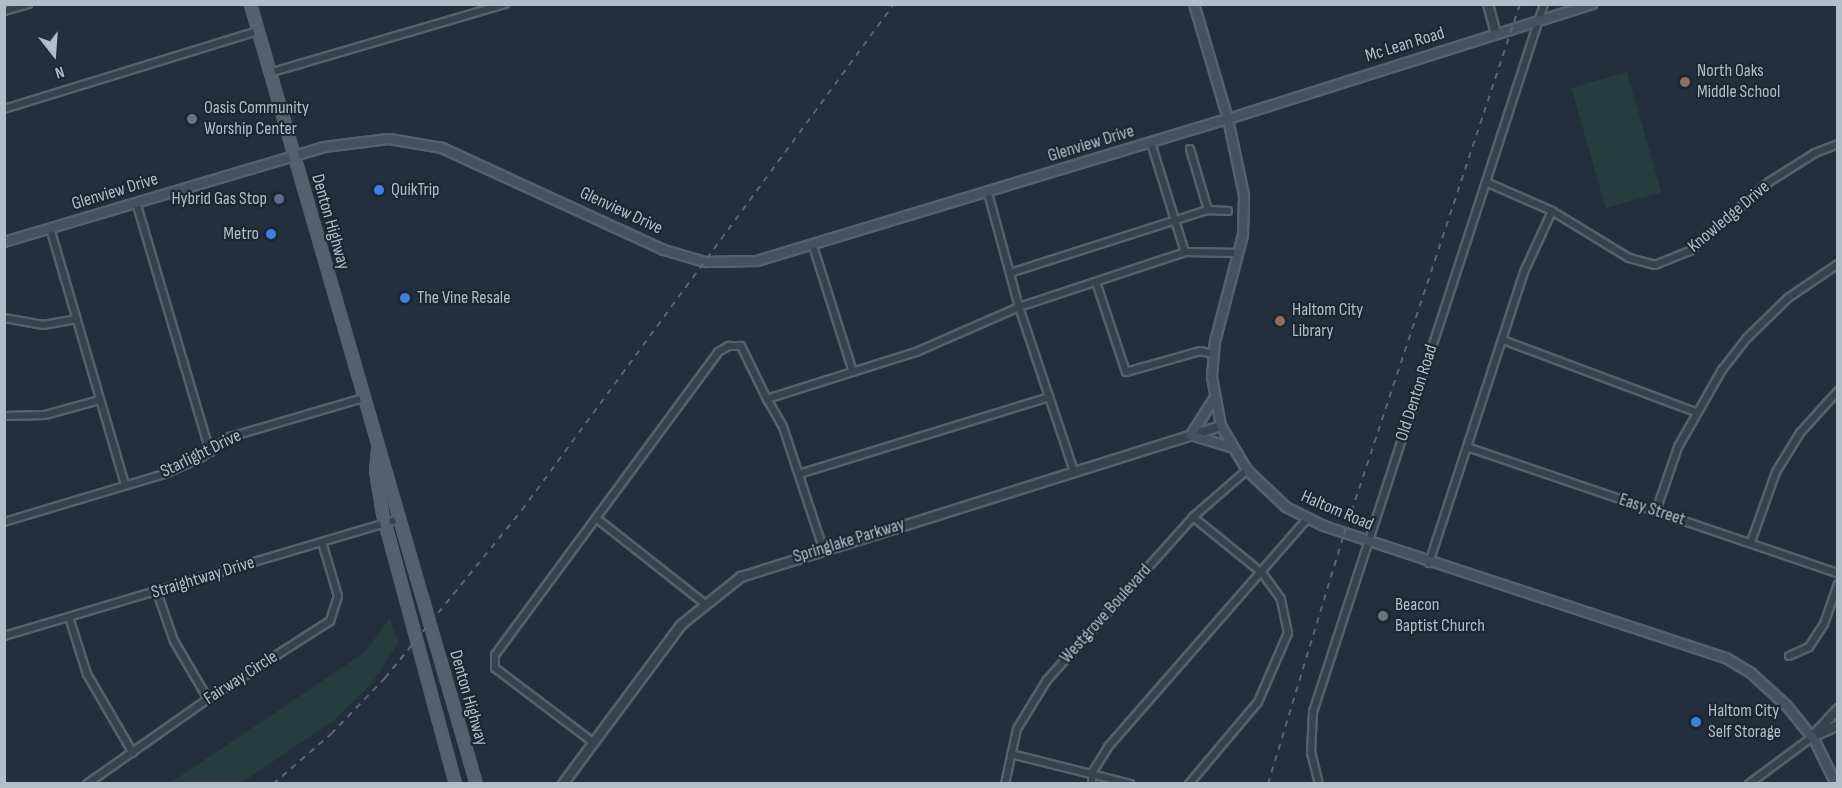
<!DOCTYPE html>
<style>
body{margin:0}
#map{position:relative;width:1842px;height:788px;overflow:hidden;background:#242f3e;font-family:"Sofia Sans Condensed",sans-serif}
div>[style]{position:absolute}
.green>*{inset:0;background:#263c3f;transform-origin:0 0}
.roads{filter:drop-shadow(2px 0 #565f6c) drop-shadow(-2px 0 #565f6c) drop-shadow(0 2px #565f6c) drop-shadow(0 -2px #565f6c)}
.minor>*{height:6px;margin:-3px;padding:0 3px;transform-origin:3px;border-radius:3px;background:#38414e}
.tertiary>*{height:8px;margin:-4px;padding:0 4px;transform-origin:4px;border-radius:4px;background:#38414e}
.secondary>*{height:8px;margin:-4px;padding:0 4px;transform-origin:4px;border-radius:4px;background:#465061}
.primary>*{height:9px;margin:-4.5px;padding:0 4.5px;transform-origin:4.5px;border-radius:4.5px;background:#56606e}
.rail>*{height:2px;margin-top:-1px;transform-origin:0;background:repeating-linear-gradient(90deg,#5a6575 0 6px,transparent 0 12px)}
.dots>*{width:16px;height:16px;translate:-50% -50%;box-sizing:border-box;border:3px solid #1d2633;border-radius:50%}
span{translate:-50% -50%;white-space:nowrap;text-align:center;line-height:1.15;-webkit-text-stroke:4.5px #1d2633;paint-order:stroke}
.street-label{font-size:18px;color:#b4bcc9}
.poi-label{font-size:18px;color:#b4bcc9}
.left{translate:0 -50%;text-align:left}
.right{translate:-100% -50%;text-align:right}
.frame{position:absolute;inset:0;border:6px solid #b4bcc9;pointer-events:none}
.north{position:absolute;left:24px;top:24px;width:60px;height:60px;-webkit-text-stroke:4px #1d2633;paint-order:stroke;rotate:163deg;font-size:16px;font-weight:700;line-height:24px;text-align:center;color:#b4bcc9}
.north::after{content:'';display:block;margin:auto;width:21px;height:27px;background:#b4bcc9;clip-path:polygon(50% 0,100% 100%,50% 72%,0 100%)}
</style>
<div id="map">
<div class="green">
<i style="left:1627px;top:72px;width:125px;height:58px;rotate:74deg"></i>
<i style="clip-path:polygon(390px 618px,398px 643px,372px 683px,333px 721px,241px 783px,170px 783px,364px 653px)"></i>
</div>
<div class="roads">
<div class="minor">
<i style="left:4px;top:11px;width:25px;rotate:-16deg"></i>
<i style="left:269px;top:73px;width:246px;rotate:-16.3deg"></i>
<i style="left:4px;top:109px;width:265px;rotate:-17.1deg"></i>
<i style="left:1151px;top:143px;width:114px;rotate:72.7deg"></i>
<i style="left:1190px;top:149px;width:64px;rotate:73.6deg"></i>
<i style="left:1488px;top:183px;width:70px;rotate:23.6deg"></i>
<i style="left:1552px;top:211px;width:90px;rotate:31.4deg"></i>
<i style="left:1629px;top:258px;width:27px;rotate:15deg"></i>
<i style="left:1655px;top:265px;width:38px;rotate:-22deg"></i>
<i style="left:1690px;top:251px;width:105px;rotate:-41.1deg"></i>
<i style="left:1769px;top:182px;width:54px;rotate:-32.2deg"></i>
<i style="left:1815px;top:153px;width:25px;rotate:-21deg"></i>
<i style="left:988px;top:193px;width:118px;rotate:74.8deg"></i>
<i style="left:1019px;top:307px;width:173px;rotate:71.5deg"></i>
<i style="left:136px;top:202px;width:261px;rotate:73.5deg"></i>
<i style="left:50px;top:228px;width:268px;rotate:73.7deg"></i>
<i style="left:813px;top:246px;width:132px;rotate:72.4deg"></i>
<i style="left:1010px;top:273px;width:208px;rotate:-17.7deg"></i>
<i style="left:1208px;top:210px;width:20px;rotate:3deg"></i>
<i style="left:1096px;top:282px;width:95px;rotate:71.6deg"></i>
<i style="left:1126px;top:372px;width:77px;rotate:-15.8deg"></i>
<i style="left:1200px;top:351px;width:13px;rotate:13deg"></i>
<i style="left:4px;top:318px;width:40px;rotate:10deg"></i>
<i style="left:43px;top:325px;width:34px;rotate:-10deg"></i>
<i style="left:1503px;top:340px;width:206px;rotate:20.5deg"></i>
<i style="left:767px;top:399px;width:32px;rotate:60deg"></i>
<i style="left:783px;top:427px;width:127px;rotate:71.7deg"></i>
<i style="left:4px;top:416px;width:41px;rotate:-1.4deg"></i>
<i style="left:45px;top:415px;width:56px;rotate:-15.5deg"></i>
<i style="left:1467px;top:447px;width:392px;rotate:18.8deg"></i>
<i style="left:799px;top:474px;width:262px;rotate:-17.1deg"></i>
<i style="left:1656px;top:511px;width:68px;rotate:-71deg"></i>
<i style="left:1678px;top:447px;width:89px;rotate:-60.3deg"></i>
<i style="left:1722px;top:370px;width:39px;rotate:-52deg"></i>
<i style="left:1746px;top:339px;width:59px;rotate:-44.3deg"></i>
<i style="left:1788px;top:298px;width:60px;rotate:-34.2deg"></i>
<i style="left:596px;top:518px;width:137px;rotate:38.2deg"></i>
<i style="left:4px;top:522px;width:167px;rotate:-16.7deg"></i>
<i style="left:164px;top:474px;width:39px;rotate:-24deg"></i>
<i style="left:200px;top:458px;width:37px;rotate:-35deg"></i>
<i style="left:230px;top:437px;width:139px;rotate:-16.3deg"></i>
<i style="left:1751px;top:542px;width:74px;rotate:-70.3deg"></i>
<i style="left:1776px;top:472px;width:46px;rotate:-58.4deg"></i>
<i style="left:1800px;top:433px;width:57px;rotate:-47.9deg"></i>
<i style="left:1429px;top:563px;width:306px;rotate:-71.9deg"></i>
<i style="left:1524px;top:272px;width:67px;rotate:-65.3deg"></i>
<i style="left:157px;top:592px;width:52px;rotate:70.9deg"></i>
<i style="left:174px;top:641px;width:67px;rotate:59.6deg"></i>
<i style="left:69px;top:617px;width:60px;rotate:72.5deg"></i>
<i style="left:87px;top:674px;width:91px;rotate:59.8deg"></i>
<i style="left:4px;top:636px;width:413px;rotate:-16.5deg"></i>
<i style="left:1789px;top:656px;width:22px;rotate:-24deg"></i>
<i style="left:1809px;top:647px;width:27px;rotate:-57deg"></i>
<i style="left:1824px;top:624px;width:42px;rotate:-70.7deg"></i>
<i style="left:594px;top:743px;width:124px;rotate:-142.9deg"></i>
<i style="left:495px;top:668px;width:13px;rotate:-90deg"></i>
<i style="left:495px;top:655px;width:376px;rotate:-53.6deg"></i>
<i style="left:718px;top:352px;width:13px;rotate:-29deg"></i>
<i style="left:729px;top:346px;width:12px"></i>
<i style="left:741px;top:346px;width:59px;rotate:63.9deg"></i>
<i style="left:767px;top:399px;width:156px;rotate:-17.5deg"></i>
<i style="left:916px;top:352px;width:112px;rotate:-23.6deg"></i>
<i style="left:1019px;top:307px;width:175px;rotate:-18.3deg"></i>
<i style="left:1185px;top:252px;width:54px;rotate:1.1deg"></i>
<i style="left:1011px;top:754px;width:123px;rotate:14.1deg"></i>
<i style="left:87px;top:784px;width:148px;rotate:-35.1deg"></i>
<i style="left:208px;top:699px;width:145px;rotate:-32.6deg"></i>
<i style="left:330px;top:621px;width:26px;rotate:-72deg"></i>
<i style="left:338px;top:596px;width:56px;rotate:-106.5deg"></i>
<i style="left:1005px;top:784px;width:56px;rotate:-77.7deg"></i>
<i style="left:1017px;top:729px;width:57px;rotate:-58.5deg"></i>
<i style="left:1047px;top:680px;width:219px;rotate:-48.1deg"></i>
<i style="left:1193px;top:517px;width:72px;rotate:-41deg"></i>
<i style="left:1092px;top:784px;width:11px;rotate:-90deg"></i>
<i style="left:1092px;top:773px;width:31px;rotate:-58deg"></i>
<i style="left:1108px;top:747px;width:303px;rotate:-48.9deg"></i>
<i style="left:1189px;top:784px;width:107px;rotate:-49.9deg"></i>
<i style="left:1258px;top:702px;width:75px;rotate:-66.5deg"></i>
<i style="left:1288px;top:633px;width:35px;rotate:-102deg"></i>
<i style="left:1281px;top:599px;width:32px;rotate:-126deg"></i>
<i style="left:1262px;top:573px;width:89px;rotate:-140.9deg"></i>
<i style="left:1319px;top:784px;width:32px;rotate:-104deg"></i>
<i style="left:1311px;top:753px;width:41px;rotate:-87.2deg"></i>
<i style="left:1313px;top:712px;width:745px;rotate:-71.93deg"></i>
<i style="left:1749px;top:784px;width:79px;rotate:-36.7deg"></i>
</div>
<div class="tertiary">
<i style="left:1488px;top:4px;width:31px;rotate:75deg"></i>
<i style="left:1816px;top:735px;width:24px;rotate:-24deg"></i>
<i style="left:1812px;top:737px;width:38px;rotate:-47deg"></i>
<i style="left:563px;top:784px;width:198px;rotate:-53.4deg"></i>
<i style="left:681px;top:625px;width:77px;rotate:-38.7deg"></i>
<i style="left:741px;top:577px;width:503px;rotate:-17.46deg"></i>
</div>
<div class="secondary">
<i style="left:1194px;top:4px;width:120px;rotate:73.5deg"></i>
<i style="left:1228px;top:119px;width:78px;rotate:78.1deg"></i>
<i style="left:1244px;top:195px;width:40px;rotate:91.4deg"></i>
<i style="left:1243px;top:235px;width:111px;rotate:104.7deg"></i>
<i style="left:1215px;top:342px;width:35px;rotate:95deg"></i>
<i style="left:1212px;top:377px;width:50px;rotate:79.6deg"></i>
<i style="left:1221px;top:426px;width:51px;rotate:59.4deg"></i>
<i style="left:1247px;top:470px;width:54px;rotate:43.5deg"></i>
<i style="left:1286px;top:507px;width:42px;rotate:26.6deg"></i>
<i style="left:1324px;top:526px;width:423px;rotate:18.2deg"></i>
<i style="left:1726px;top:658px;width:29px;rotate:31deg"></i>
<i style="left:1751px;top:673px;width:49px;rotate:42.5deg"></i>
<i style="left:1787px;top:706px;width:45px;rotate:51.3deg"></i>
<i style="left:1815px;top:741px;width:48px;rotate:64deg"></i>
<i style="left:4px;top:242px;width:334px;rotate:-16.5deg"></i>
<i style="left:324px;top:147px;width:65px;rotate:-7deg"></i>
<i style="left:389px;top:139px;width:54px;rotate:9.6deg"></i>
<i style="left:442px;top:148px;width:244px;rotate:24.7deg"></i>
<i style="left:664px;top:250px;width:43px;rotate:16.3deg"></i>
<i style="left:705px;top:262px;width:52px;rotate:-1.1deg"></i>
<i style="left:757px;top:261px;width:492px;rotate:-16.8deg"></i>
<i style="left:1228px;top:119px;width:382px;rotate:-17.5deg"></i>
<i style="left:1214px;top:399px;width:43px;rotate:122.6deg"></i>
<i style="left:1191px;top:435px;width:44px;rotate:17.2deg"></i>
</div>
<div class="primary">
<i style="left:250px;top:4px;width:812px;rotate:73.84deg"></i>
<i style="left:377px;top:449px;width:21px;rotate:95deg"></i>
<i style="left:375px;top:470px;width:44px;rotate:80.8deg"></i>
<i style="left:382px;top:513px;width:281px;rotate:74.9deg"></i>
</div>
</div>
<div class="rail">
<i style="left:273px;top:784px;width:77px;rotate:-40.8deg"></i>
<i style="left:331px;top:734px;width:78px;rotate:-46deg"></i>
<i style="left:385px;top:678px;width:217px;rotate:-50.8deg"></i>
<i style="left:522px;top:510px;width:628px;rotate:-53.68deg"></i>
<i style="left:1268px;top:784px;width:261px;rotate:-73.1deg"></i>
<i style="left:1344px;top:534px;width:558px;rotate:-71.63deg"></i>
</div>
<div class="dots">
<i style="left:1685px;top:82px;background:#8d6e63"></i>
<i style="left:192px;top:119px;background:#6b7280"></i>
<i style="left:379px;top:190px;background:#3f7fe0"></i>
<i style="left:279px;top:199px;background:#5c6f8a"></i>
<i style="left:271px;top:234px;background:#3f7fe0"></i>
<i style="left:405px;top:298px;background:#3f7fe0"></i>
<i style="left:1280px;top:321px;background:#8d6e63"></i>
<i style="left:1383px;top:616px;background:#6b7280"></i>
<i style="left:1696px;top:722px;background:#3f7fe0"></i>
</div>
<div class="street-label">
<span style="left:1405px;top:45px;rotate:-17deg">Mc Lean Road</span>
<span style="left:1091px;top:144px;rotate:-17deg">Glenview Drive</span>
<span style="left:115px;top:192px;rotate:-17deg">Glenview Drive</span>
<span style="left:621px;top:211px;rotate:25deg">Glenview Drive</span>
<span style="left:1729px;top:217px;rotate:-40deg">Knowledge Drive</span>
<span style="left:330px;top:222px;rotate:74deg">Denton Highway</span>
<span style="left:1417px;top:393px;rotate:-72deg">Old Denton Road</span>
<span style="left:201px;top:454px;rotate:-26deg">Starlight Drive</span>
<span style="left:1652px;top:510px;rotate:18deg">Easy Street</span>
<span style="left:1337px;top:511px;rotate:23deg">Haltom Road</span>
<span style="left:849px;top:541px;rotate:-17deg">Springlake Parkway</span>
<span style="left:203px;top:578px;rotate:-17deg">Straightway Drive</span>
<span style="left:1106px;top:614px;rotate:-48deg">Westgrove Boulevard</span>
<span style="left:241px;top:678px;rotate:-33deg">Fairway Circle</span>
<span style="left:468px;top:698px;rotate:74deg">Denton Highway</span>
</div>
<div class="poi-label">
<span class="left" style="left:1697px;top:82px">North Oaks<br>Middle School</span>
<span class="left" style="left:204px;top:119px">Oasis Community<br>Worship Center</span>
<span class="left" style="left:391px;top:190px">QuikTrip</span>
<span class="right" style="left:267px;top:199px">Hybrid Gas Stop</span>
<span class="right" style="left:259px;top:234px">Metro</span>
<span class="left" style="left:417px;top:298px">The Vine Resale</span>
<span class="left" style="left:1292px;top:321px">Haltom City<br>Library</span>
<span class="left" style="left:1395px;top:616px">Beacon<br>Baptist Church</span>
<span class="left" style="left:1708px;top:722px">Haltom City<br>Self Storage</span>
</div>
<div class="frame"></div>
<div class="north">N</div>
</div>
